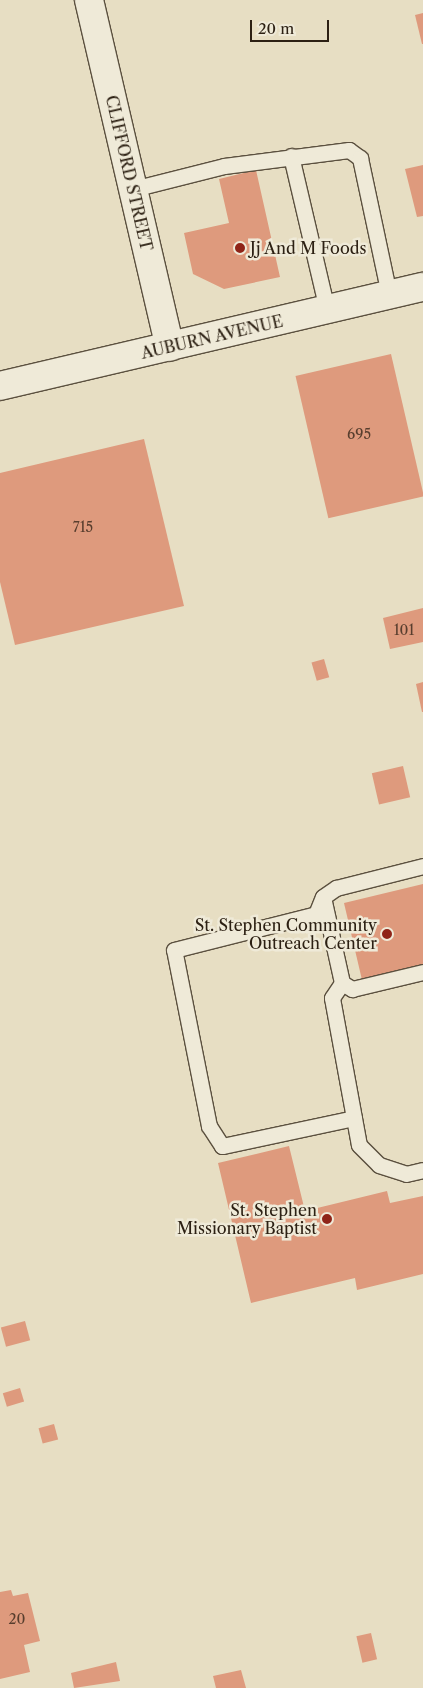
<!DOCTYPE html>
<style>
body{margin:0}
#map{position:relative;width:423px;height:1688px;overflow:hidden;background:#e7dec3;font-family:"Libre Caslon Text",serif}
div>[style]{position:absolute}
.building>*{inset:0;background:#de9a7d;transform-origin:0 0}
.roads{filter:drop-shadow(1px 0 #5b503f) drop-shadow(-1px 0 #5b503f) drop-shadow(0 1px #5b503f) drop-shadow(0 -1px #5b503f)}
.service>*{height:15px;margin:-7.5px;padding:0 7.5px;transform-origin:7.5px;border-radius:7.5px;background:#efead8}
.minor>*{height:28px;margin:-14px;padding:0 14px;transform-origin:14px;border-radius:14px;background:#efead8}
.secondary>*{height:28px;margin:-14px;padding:0 14px;transform-origin:14px;border-radius:14px;background:#efead8}
.dots>*{width:14px;height:14px;translate:-50% -50%;box-sizing:border-box;border:2px solid #efead8;border-radius:50%}
span{translate:-50% -50%;white-space:nowrap;text-align:center;line-height:1.15;-webkit-text-stroke:5px #efead8;paint-order:stroke}
.number-label{font-size:14px;color:#583e2e}
.number-label span{-webkit-text-stroke-width:0}
.street-label{font-size:16px;color:#2c2013}
.poi-label{font-size:16px;color:#2c2013}
.left{translate:0 -50%;text-align:left}
.right{translate:-100% -50%;text-align:right}
.scale{position:absolute;left:250px;top:20px;width:79px;height:22px;box-sizing:border-box;border:2px solid #2c2013;border-top:0;padding-left:6px;font-size:15px;line-height:18px;white-space:nowrap;color:#2c2013;-webkit-text-stroke:4px #efead8;paint-order:stroke}
</style>
<div id="map">
<div class="building">
<i style="clip-path:polygon(423px 13px,423px 44px,422px 44px,415px 15px)"></i>
<i style="clip-path:polygon(423px 165px,423px 216px,417px 217px,405px 169px)"></i>
<i style="clip-path:polygon(256px 170px,280px 277px,224px 289px,193px 274px,184px 233px,229px 223px,219px 179px)"></i>
<i style="left:391px;top:354px;width:146px;height:98px;rotate:77deg"></i>
<i style="clip-path:polygon(144px 439px,184px 606px,15px 645px,0 582px,0 473px)"></i>
<i style="clip-path:polygon(423px 608px,423px 642px,390px 649px,383px 618px)"></i>
<i style="left:324px;top:659px;width:19px;height:13px;rotate:74deg"></i>
<i style="clip-path:polygon(423px 682px,423px 712px,422px 712px,416px 684px)"></i>
<i style="left:403px;top:766px;width:32px;height:32px;rotate:77deg"></i>
<i style="clip-path:polygon(423px 884px,423px 966px,362px 980px,344px 903px)"></i>
<i style="clip-path:polygon(289px 1146px,305px 1211px,387px 1191px,390px 1203px,423px 1196px,423px 1274px,357px 1290px,355px 1278px,251px 1303px,218px 1163px)"></i>
<i style="left:25px;top:1321px;width:20px;height:25px;rotate:75deg"></i>
<i style="left:20px;top:1388px;width:14px;height:18px;rotate:73deg"></i>
<i style="left:54px;top:1424px;width:16px;height:16px;rotate:75deg"></i>
<i style="clip-path:polygon(11px 1590px,13px 1596px,28px 1593px,40px 1641px,24px 1645px,30px 1672px,0 1679px,0 1592px)"></i>
<i style="left:371px;top:1633px;width:27px;height:15px;rotate:77deg"></i>
<i style="clip-path:polygon(116px 1662px,120px 1681px,74px 1688px,71px 1673px)"></i>
<i style="clip-path:polygon(241px 1670px,246px 1688px,216px 1688px,213px 1676px)"></i>
</div>
<div class="roads">
<div class="service">
<i style="left:291px;top:156px;width:158px;rotate:76.8deg"></i>
<i style="left:133px;top:189px;width:94px;rotate:-14.2deg"></i>
<i style="left:224px;top:166px;width:126px;rotate:-7.3deg"></i>
<i style="left:349px;top:150px;width:14px;rotate:36deg"></i>
<i style="left:360px;top:158px;width:139px;rotate:78deg"></i>
<i style="left:323px;top:897px;width:88px;rotate:77.5deg"></i>
<i style="left:342px;top:983px;width:18px;rotate:124deg"></i>
<i style="left:332px;top:998px;width:149px;rotate:79.6deg"></i>
<i style="left:359px;top:1145px;width:28px;rotate:45deg"></i>
<i style="left:379px;top:1165px;width:28px;rotate:18deg"></i>
<i style="left:406px;top:1174px;width:17px;rotate:-13deg"></i>
<i style="left:342px;top:983px;width:12px;rotate:31deg"></i>
<i style="left:352px;top:989px;width:73px;rotate:-13.5deg"></i>
<i style="left:354px;top:1118px;width:135px;rotate:168deg"></i>
<i style="left:222px;top:1146px;width:24px;rotate:-123deg"></i>
<i style="left:209px;top:1126px;width:179px;rotate:-101.2deg"></i>
<i style="left:174px;top:950px;width:146px;rotate:-14.2deg"></i>
<i style="left:316px;top:914px;width:18px;rotate:-68deg"></i>
<i style="left:323px;top:897px;width:16px;rotate:-35deg"></i>
<i style="left:336px;top:888px;width:90px;rotate:-14.2deg"></i>
</div>
<div class="minor">
<i style="left:89px;top:0;width:356px;rotate:76.9deg"></i>
</div>
<div class="secondary">
<i style="left:0;top:386px;width:434px;rotate:-13.2deg"></i>
</div>
</div>
<div class="dots">
<i style="left:240px;top:248px;background:#8f2418"></i>
<i style="left:387px;top:934px;background:#8f2418"></i>
<i style="left:327px;top:1219px;background:#8f2418"></i>
</div>
<div class="number-label">
<span style="left:359px;top:434px">695</span>
<span style="left:83px;top:527px">715</span>
<span style="left:404px;top:630px">101</span>
<span style="left:17px;top:1619px">20</span>
</div>
<div class="street-label">
<span style="left:129px;top:173px;rotate:77deg">CLIFFORD STREET</span>
<span style="left:212px;top:337px;rotate:-13deg">AUBURN AVENUE</span>
</div>
<div class="poi-label">
<span class="left" style="left:250px;top:248px">Jj And M Foods</span>
<span class="right" style="left:377px;top:934px">St. Stephen Community<br>Outreach Center</span>
<span class="right" style="left:317px;top:1219px">St. Stephen<br>Missionary Baptist</span>
</div>
<div class="scale">20 m</div>
</div>
